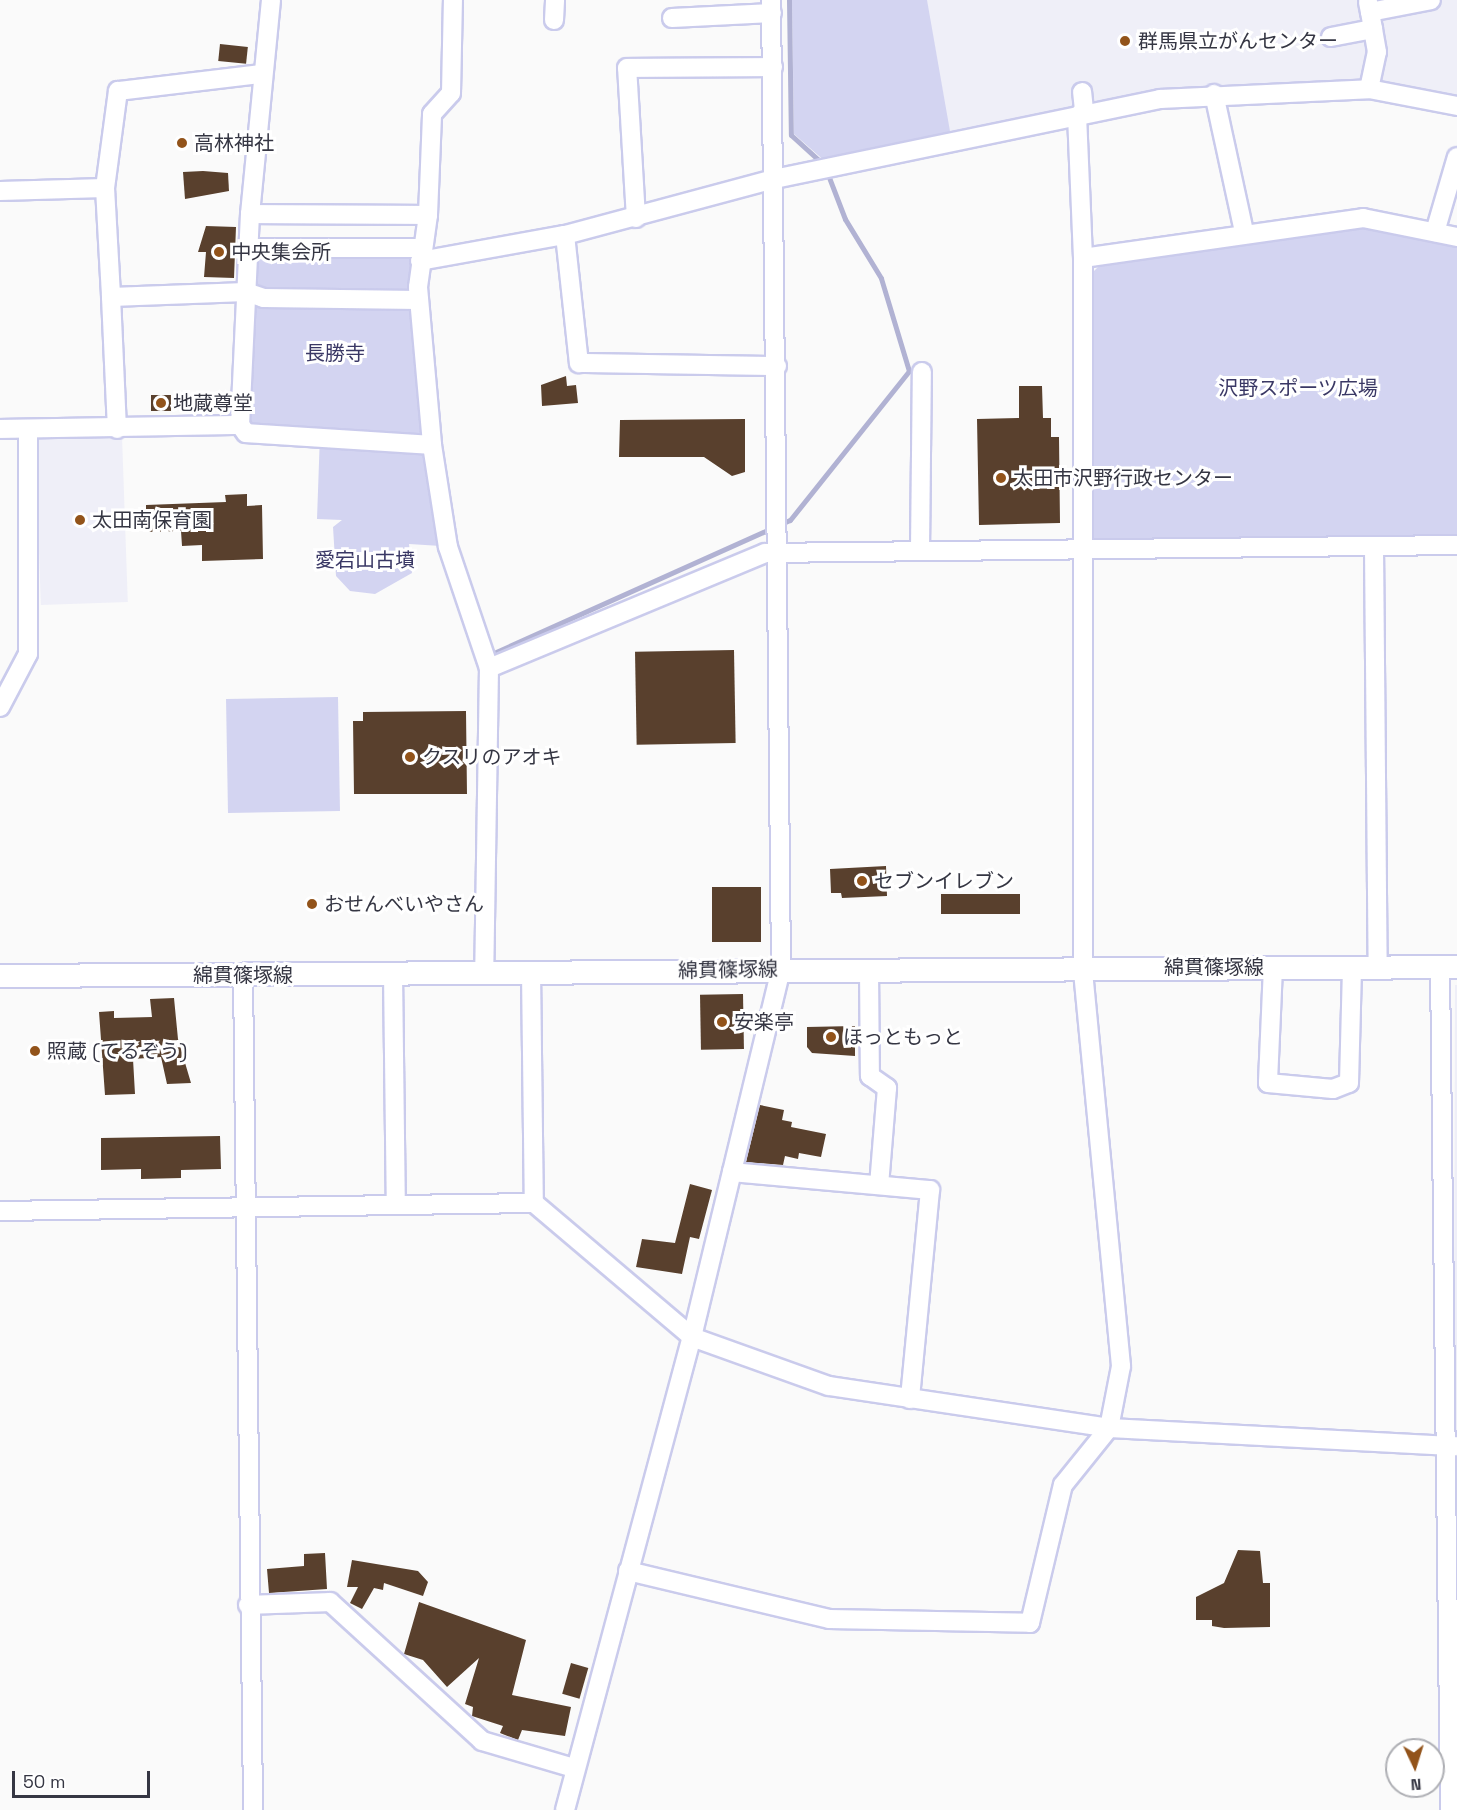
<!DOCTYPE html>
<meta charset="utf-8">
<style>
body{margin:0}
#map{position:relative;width:1457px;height:1810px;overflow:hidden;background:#fafafa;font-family:"Space Grotesk","Noto Sans JP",sans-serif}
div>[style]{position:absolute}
.built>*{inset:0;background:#efeff8;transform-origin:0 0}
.green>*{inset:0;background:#d3d4f1;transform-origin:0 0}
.stream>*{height:5px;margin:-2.5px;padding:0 2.5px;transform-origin:2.5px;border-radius:2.5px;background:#b1b2d3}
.building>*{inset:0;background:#59402d;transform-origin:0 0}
.roads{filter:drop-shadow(2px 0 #cacbec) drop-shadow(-2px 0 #cacbec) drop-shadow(0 2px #cacbec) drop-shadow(0 -2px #cacbec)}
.minor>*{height:18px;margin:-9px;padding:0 9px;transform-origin:9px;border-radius:9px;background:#fff}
.major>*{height:22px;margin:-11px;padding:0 11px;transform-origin:11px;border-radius:11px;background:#fff}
.dots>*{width:16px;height:16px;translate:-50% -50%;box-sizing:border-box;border:3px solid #fff;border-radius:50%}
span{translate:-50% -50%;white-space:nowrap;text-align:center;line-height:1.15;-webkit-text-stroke:6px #fff;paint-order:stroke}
.poi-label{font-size:20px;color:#353643}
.left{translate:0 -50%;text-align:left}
.park-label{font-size:20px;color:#3a3865}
.street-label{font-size:20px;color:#353643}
.north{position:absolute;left:1385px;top:1738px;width:60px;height:60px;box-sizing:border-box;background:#fff;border:2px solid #aeafb4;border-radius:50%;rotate:176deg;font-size:16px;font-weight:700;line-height:24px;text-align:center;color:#353643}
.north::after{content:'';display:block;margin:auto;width:21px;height:27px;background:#92531a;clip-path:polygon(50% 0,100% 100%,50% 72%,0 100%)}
.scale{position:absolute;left:12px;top:1771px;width:138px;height:27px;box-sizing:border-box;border:3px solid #353643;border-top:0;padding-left:8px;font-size:18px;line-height:21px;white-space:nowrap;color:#353643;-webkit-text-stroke:4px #fff;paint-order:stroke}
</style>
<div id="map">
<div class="built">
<i style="clip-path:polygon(792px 0,1457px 0,1457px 99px,1323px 82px,1206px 88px,827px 163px,794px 134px)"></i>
<i style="left:122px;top:436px;width:166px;height:87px;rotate:88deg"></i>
<i style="clip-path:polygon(1455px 985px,1457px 985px,1457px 1438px,1454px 1437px)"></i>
</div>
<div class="green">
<i style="clip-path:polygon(792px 0,927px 0,951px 137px,827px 163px,794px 134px)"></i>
<i style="clip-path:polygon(1377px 227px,1457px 245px,1457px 539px,1093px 545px,1092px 273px,1100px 265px,1286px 235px)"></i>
<i style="clip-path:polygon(255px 252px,414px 257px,441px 546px,409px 544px,412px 573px,375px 594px,350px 591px,336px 576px,333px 527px,342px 520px,317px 519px,320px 434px,256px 430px,246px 417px,257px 297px)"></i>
<i style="left:338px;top:697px;width:114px;height:112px;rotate:89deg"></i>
</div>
<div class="stream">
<i style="left:789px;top:0;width:135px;rotate:89.2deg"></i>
<i style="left:791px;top:135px;width:43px;rotate:42.2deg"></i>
<i style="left:496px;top:652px;width:322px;rotate:-24.2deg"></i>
<i style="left:790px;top:520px;width:191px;rotate:-51.4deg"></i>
<i style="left:909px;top:371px;width:97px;rotate:-106.8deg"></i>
<i style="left:881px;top:278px;width:69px;rotate:-121.4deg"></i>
<i style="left:845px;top:219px;width:50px;rotate:-111deg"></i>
</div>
<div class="building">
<i style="left:220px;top:44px;width:28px;height:17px;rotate:6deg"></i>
<i style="clip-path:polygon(203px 171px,228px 173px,229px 191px,185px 199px,183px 172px)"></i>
<i style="clip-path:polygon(206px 226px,236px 227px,234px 278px,204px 277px,206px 252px,198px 252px)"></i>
<i style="clip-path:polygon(566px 376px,567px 386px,576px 385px,578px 403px,542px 406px,541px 385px)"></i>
<i style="clip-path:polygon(1019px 386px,1042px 386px,1043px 418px,1051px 418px,1051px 437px,1059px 437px,1060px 523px,979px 525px,977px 419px,1019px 418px)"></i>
<i style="left:151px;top:395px;width:20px;height:16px"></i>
<i style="clip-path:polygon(745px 419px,745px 472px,732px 476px,704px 457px,619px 457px,620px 420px)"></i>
<i style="clip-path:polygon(247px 494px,247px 506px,262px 505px,263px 559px,202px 561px,202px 545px,182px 546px,181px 531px,146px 532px,146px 505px,226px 502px,225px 495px)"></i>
<i style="left:734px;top:650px;width:93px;height:99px;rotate:89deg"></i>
<i style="clip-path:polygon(466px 711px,467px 794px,354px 794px,353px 721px,363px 721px,363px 712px)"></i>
<i style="clip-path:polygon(886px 866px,887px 896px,842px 898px,841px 893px,831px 893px,830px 869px)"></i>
<i style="left:712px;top:887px;width:49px;height:55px"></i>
<i style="left:1020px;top:894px;width:20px;height:79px;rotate:90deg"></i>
<i style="left:743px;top:994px;width:55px;height:43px;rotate:89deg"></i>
<i style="clip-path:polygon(174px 998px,178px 1039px,191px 1083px,167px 1084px,161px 1057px,133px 1059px,135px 1094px,105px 1095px,99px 1012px,114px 1011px,114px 1018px,152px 1017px,150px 999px)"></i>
<i style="clip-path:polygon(855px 1026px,855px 1056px,812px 1053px,807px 1047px,807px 1027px)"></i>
<i style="clip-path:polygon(760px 1105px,784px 1110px,782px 1120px,792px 1122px,791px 1127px,826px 1134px,821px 1157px,799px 1153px,798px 1159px,785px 1156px,783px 1165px,746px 1162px)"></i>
<i style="clip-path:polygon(220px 1136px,221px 1169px,181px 1170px,181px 1178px,141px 1179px,141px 1169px,101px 1170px,101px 1138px)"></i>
<i style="clip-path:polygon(690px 1184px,712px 1190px,699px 1239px,690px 1237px,682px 1274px,636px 1267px,642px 1239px,675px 1243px)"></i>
<i style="clip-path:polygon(1238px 1550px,1260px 1551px,1263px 1583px,1270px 1583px,1270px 1627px,1224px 1628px,1212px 1626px,1212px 1620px,1196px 1620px,1196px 1597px,1224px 1583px)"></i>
<i style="clip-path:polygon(325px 1553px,327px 1589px,269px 1593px,267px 1569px,304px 1566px,304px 1554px)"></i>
<i style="clip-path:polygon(352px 1560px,418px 1571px,428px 1582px,423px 1596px,384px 1583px,383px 1590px,374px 1588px,362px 1609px,350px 1603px,358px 1587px,347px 1587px)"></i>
<i style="clip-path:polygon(419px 1602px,526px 1640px,512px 1695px,571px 1707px,565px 1736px,522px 1730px,518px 1740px,500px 1733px,503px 1726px,472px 1716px,473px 1707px,465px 1704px,479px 1658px,447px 1687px,423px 1660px,404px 1654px)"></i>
<i style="left:571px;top:1663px;width:18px;height:32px;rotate:16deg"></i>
</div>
<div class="roads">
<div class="minor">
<i style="left:271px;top:0;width:215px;rotate:95.6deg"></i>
<i style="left:250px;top:214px;width:211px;rotate:92.7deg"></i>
<i style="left:240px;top:425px;width:10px;rotate:53deg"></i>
<i style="left:246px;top:433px;width:186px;rotate:3.7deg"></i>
<i style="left:1368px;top:2px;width:10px;rotate:79deg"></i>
<i style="left:1370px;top:12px;width:62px;rotate:-11.1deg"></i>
<i style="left:672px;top:18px;width:100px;rotate:-2.9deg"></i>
<i style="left:554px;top:20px;width:20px;rotate:-87deg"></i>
<i style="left:1331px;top:37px;width:43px;rotate:-10.8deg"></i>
<i style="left:1369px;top:89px;width:38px;rotate:-78deg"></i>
<i style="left:1377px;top:52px;width:41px;rotate:-99.9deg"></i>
<i style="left:1214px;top:94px;width:141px;rotate:77.7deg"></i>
<i style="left:105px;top:188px;width:98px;rotate:-82.4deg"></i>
<i style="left:118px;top:91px;width:144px;rotate:-6.8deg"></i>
<i style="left:0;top:191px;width:105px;rotate:-1.6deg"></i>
<i style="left:105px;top:188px;width:109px;rotate:86.8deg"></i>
<i style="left:111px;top:297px;width:135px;rotate:-2.1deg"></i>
<i style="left:246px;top:292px;width:18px;rotate:19deg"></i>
<i style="left:263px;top:298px;width:156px;rotate:0.7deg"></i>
<i style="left:250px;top:214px;width:178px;rotate:0.3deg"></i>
<i style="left:428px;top:215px;width:73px;rotate:97.9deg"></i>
<i style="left:418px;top:287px;width:159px;rotate:84.9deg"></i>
<i style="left:432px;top:445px;width:103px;rotate:81.1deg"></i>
<i style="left:448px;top:547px;width:128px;rotate:71.3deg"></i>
<i style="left:489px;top:668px;width:305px;rotate:90.9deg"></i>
<i style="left:428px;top:215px;width:101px;rotate:-87.7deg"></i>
<i style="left:432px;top:114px;width:28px;rotate:-48deg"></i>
<i style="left:451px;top:93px;width:93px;rotate:-88.8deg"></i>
<i style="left:636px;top:218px;width:150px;rotate:-93.4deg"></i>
<i style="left:627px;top:68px;width:146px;rotate:-0.4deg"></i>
<i style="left:1435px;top:232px;width:78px;rotate:-73.7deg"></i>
<i style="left:565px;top:235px;width:129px;rotate:83.8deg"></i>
<i style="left:579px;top:363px;width:198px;rotate:0.9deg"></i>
<i style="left:248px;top:248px;width:174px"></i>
<i style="left:1083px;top:258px;width:283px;rotate:-8.1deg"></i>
<i style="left:1363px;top:218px;width:96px;rotate:11.4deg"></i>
<i style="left:420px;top:261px;width:147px;rotate:-10.2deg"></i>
<i style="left:565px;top:235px;width:216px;rotate:-15deg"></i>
<i style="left:774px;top:179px;width:394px;rotate:-11.7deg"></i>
<i style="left:1160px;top:99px;width:209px;rotate:-2.7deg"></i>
<i style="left:1369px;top:89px;width:90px;rotate:10.9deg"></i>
<i style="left:111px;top:297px;width:132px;rotate:87.4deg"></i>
<i style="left:0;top:429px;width:240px;rotate:-1deg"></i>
<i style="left:1374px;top:547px;width:420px;rotate:89.5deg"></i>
<i style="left:920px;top:550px;width:178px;rotate:-89.4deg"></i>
<i style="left:489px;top:668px;width:299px;rotate:-22.6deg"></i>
<i style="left:765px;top:553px;width:692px;rotate:-0.66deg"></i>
<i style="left:0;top:707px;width:60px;rotate:-62.2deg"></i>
<i style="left:28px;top:654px;width:225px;rotate:-90deg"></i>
<i style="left:1273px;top:967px;width:116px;rotate:92.5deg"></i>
<i style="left:1268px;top:1083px;width:65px;rotate:5.3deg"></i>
<i style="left:1333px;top:1089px;width:17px;rotate:-21deg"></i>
<i style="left:1349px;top:1083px;width:116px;rotate:-88.5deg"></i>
<i style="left:1440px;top:967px;width:843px;rotate:89.32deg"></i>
<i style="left:869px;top:969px;width:107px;rotate:89.5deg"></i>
<i style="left:870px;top:1076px;width:21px;rotate:35deg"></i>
<i style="left:887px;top:1088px;width:97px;rotate:94.7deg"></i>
<i style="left:531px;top:971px;width:232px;rotate:89.3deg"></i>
<i style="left:393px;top:973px;width:231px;rotate:89.3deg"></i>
<i style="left:243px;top:975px;width:835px;rotate:89.31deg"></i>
<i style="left:732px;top:1172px;width:199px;rotate:5.2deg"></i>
<i style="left:930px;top:1190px;width:210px;rotate:95.5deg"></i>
<i style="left:0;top:1211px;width:534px;rotate:-0.86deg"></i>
<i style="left:534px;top:1203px;width:207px;rotate:40.3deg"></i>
<i style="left:692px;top:1337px;width:145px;rotate:19.7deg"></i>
<i style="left:829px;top:1386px;width:283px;rotate:8.5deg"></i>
<i style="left:1109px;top:1428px;width:348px;rotate:3deg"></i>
<i style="left:628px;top:1571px;width:207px;rotate:13.4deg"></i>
<i style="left:829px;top:1619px;width:201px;rotate:1.1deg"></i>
<i style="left:1030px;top:1623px;width:142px;rotate:-76.6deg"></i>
<i style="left:1063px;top:1485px;width:73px;rotate:-51.1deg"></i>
<i style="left:1109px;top:1428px;width:63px;rotate:-79deg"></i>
<i style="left:1121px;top:1366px;width:400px;rotate:-95.5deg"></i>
<i style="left:1083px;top:968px;width:710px;rotate:-90deg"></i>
<i style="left:1083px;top:258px;width:141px;rotate:-92.4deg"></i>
<i style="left:1077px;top:117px;width:10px;rotate:-45deg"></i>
<i style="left:1084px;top:110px;width:18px;rotate:-96deg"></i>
<i style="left:248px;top:1605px;width:82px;rotate:-2.1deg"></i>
<i style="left:330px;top:1602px;width:206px;rotate:42.4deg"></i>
<i style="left:482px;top:1741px;width:96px;rotate:16.4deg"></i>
<i style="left:565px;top:1810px;width:490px;rotate:-75deg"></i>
<i style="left:692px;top:1337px;width:379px;rotate:-76.4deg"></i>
<i style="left:781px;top:969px;width:969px;rotate:-90.59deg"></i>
</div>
<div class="major">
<i style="left:0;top:976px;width:1457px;rotate:-0.35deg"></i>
</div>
</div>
<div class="dots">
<i style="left:1125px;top:41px;background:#92531a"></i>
<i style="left:182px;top:143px;background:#92531a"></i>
<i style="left:219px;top:252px;background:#92531a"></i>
<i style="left:161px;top:403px;background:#92531a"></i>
<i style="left:1001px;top:478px;background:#92531a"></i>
<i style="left:80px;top:520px;background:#92531a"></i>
<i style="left:410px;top:757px;background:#92531a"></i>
<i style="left:862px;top:881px;background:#92531a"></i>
<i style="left:312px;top:904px;background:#92531a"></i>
<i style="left:722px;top:1022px;background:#92531a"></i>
<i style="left:831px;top:1037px;background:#92531a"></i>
<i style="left:35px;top:1051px;background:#92531a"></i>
</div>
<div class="poi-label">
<span class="left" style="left:1138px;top:41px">群馬県立がんセンター</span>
<span class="left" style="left:194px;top:143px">高林神社</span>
<span class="left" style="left:231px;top:252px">中央集会所</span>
<span class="left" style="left:173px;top:403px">地蔵尊堂</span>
<span class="left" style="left:1013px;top:478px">太田市沢野行政センター</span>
<span class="left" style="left:92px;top:520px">太田南保育園</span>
<span class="left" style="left:422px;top:757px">クスリのアオキ</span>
<span class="left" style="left:874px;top:881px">セブンイレブン</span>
<span class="left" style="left:324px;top:904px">おせんべいやさん</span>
<span class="left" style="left:734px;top:1022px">安楽亭</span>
<span class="left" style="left:843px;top:1037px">ほっともっと</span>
<span class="left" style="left:47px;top:1051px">照蔵 (てるぞう)</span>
</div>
<div class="park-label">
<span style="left:335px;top:353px">長勝寺</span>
<span style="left:1298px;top:388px">沢野スポーツ広場</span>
<span style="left:365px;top:560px">愛宕山古墳</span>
</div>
<div class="street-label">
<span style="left:1214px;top:967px">綿貫篠塚線</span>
<span style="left:728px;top:970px;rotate:-1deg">綿貫篠塚線</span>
<span style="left:243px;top:975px">綿貫篠塚線</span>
</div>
<div class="north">N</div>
<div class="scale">50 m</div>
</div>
